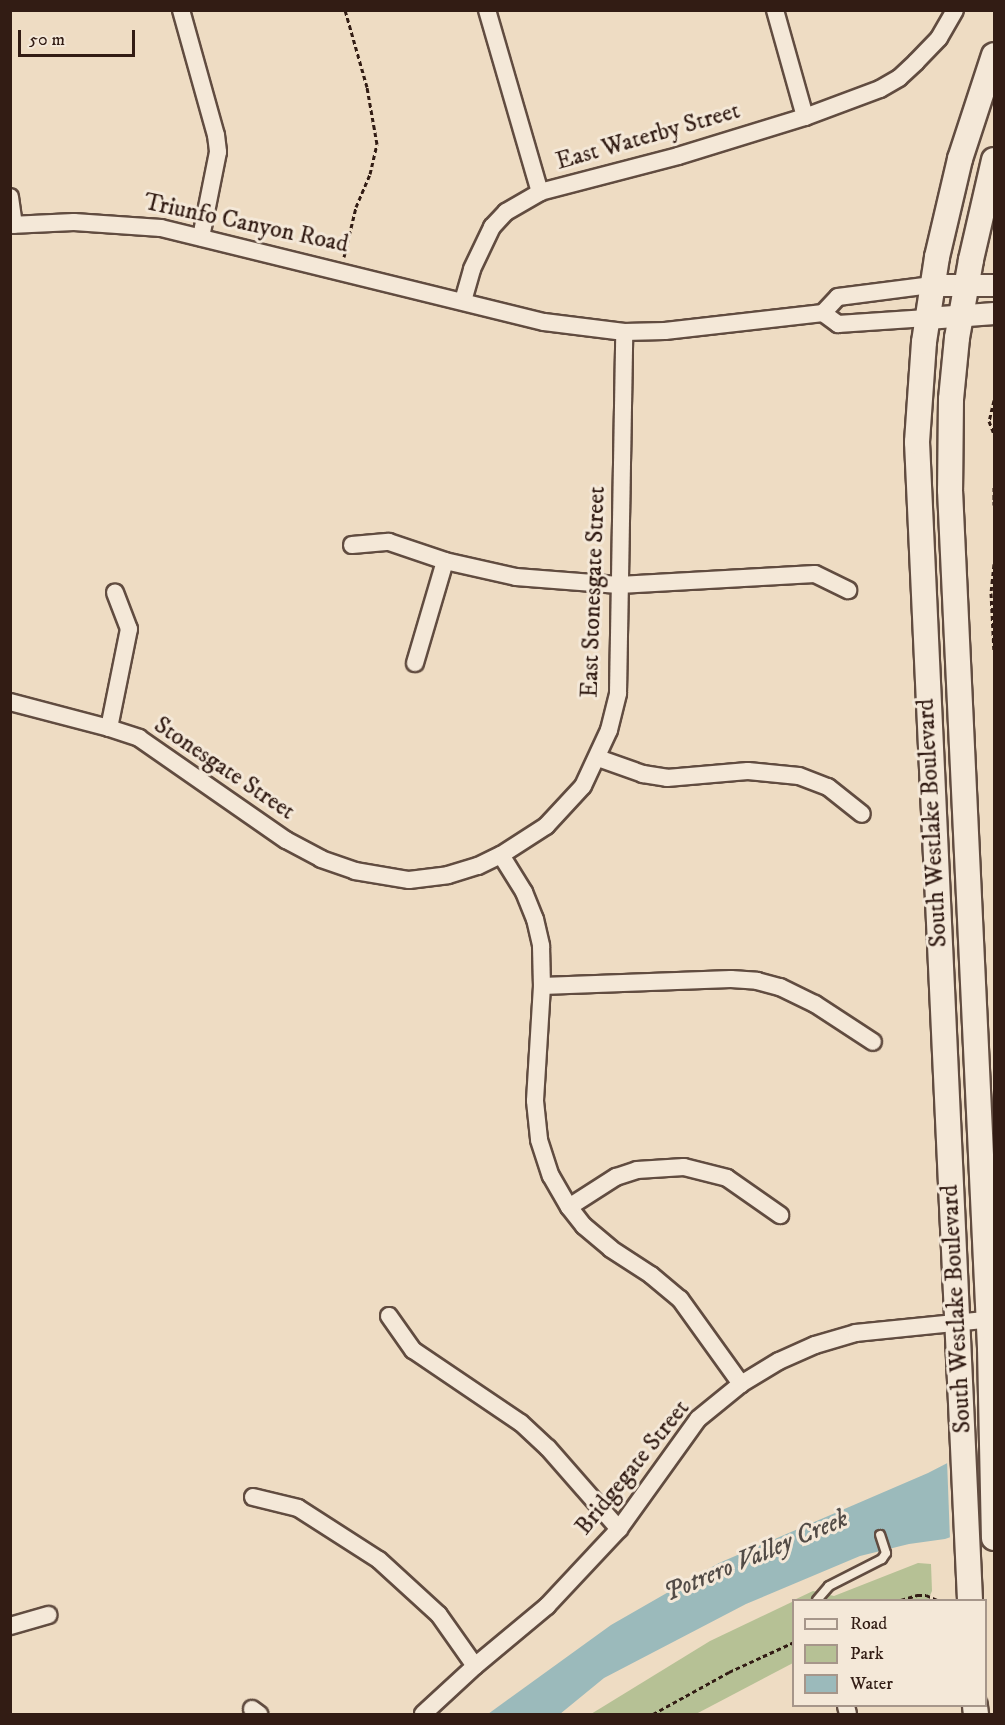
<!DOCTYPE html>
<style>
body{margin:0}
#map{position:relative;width:1005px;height:1725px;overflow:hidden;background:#eedcc3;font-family:"IM FELL DW Pica",serif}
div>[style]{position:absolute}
.green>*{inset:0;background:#b6c195}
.water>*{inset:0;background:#9bbabb}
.pier>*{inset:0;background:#eedcc3}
.path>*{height:3px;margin-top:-1.5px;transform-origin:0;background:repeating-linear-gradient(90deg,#321c14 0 4.5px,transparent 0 7.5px)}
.roads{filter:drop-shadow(2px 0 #614c40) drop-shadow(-2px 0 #614c40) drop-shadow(0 2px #614c40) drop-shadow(0 -2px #614c40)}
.service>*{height:8px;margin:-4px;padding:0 4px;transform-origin:4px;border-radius:4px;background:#f4e8d8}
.minor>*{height:16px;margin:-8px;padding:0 8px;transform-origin:8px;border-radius:8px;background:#f4e8d8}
.tertiary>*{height:21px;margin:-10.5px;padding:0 10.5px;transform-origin:10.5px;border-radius:10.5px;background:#f4e8d8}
.secondary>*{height:24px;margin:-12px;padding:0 12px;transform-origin:12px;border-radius:12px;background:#f4e8d8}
span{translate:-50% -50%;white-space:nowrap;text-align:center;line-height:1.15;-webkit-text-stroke:6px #f4e8d8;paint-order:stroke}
.street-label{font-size:24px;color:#321c14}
.water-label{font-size:26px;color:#524b46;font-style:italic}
.frame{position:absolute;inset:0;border:12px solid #321c14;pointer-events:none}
.legend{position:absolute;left:792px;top:1599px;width:195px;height:108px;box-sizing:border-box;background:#f4e8d8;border:2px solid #a6968a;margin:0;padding:8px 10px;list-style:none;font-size:18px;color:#321c14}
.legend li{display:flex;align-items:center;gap:12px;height:30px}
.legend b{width:30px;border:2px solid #a6968a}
.scale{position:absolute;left:18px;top:30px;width:117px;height:27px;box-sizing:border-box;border:3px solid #321c14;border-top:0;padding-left:8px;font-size:18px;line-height:21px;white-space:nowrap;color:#321c14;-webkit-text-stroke:4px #f4e8d8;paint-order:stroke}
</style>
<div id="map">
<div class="green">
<i style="clip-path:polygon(918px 1563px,931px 1564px,932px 1591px,928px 1600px,794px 1600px,813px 1591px,834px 1596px)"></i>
<i style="clip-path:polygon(794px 1601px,793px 1663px,696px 1714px,591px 1714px,710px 1641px)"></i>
</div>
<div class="water">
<i style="clip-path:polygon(994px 1439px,994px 1522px,945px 1539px,909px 1544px,860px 1556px,746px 1604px,604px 1678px,560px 1714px,488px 1714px,611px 1625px,719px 1563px,928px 1473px)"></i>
</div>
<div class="pier">
<i style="clip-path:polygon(993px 1436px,994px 1525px,950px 1540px,947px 1460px)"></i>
</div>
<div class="path">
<i style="left:344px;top:257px;width:51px;rotate:-76.5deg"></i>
<i style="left:356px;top:207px;width:36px;rotate:-67deg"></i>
<i style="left:370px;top:174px;width:31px;rotate:-77deg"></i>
<i style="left:377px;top:144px;width:58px;rotate:-100deg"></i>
<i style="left:367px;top:87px;width:80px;rotate:-105.9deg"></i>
<i style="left:994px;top:400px;width:22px;rotate:103deg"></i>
<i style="left:989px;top:421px;width:14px;rotate:69deg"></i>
<i style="left:994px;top:487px;width:18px;rotate:90deg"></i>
<i style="left:994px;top:564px;width:29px;rotate:96deg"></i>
<i style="left:991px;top:593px;width:59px;rotate:87.1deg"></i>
<i style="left:901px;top:1600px;width:17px;rotate:-17deg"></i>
<i style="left:917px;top:1595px;width:9px"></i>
<i style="left:926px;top:1595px;width:12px;rotate:24deg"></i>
<i style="left:653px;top:1714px;width:87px;rotate:-28.9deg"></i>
<i style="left:729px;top:1672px;width:72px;rotate:-24.8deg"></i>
</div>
<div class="roads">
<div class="service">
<i style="left:817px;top:1600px;width:18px;rotate:-49deg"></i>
<i style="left:829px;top:1586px;width:59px;rotate:-27deg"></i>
<i style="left:882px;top:1559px;width:7px;rotate:-56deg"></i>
<i style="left:886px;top:1553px;width:19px;rotate:-108deg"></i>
</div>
<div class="minor">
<i style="left:181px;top:10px;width:130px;rotate:74.4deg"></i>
<i style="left:216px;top:135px;width:17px;rotate:83deg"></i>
<i style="left:218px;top:152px;width:87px;rotate:101.3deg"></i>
<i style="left:487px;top:10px;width:190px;rotate:73.8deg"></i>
<i style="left:775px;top:10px;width:111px;rotate:74.3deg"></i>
<i style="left:10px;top:197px;width:28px;rotate:82deg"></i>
<i style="left:10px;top:225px;width:64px;rotate:-2.7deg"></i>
<i style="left:74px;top:222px;width:87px;rotate:3.9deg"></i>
<i style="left:161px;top:228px;width:394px;rotate:13.8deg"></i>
<i style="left:544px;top:322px;width:81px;rotate:7.1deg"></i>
<i style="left:624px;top:332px;width:41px;rotate:-1.4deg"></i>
<i style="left:665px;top:331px;width:159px;rotate:-6.5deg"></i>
<i style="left:823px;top:313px;width:22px;rotate:-47deg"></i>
<i style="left:838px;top:297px;width:95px;rotate:-7.3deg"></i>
<i style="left:463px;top:301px;width:33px;rotate:-74deg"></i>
<i style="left:472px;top:269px;width:47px;rotate:-64.5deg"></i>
<i style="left:492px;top:227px;width:21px;rotate:-47deg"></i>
<i style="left:506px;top:212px;width:39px;rotate:-30deg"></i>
<i style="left:540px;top:192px;width:143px;rotate:-14.6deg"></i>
<i style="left:678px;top:156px;width:133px;rotate:-17.1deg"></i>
<i style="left:805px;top:117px;width:80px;rotate:-20.5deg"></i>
<i style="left:880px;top:89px;width:22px;rotate:-30deg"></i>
<i style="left:899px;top:78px;width:23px;rotate:-43deg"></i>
<i style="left:916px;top:62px;width:33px;rotate:-46deg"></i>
<i style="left:939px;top:38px;width:32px;rotate:-60deg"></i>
<i style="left:823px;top:313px;width:19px;rotate:36deg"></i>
<i style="left:838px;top:324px;width:89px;rotate:-3.9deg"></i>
<i style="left:352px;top:545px;width:37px;rotate:-5deg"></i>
<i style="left:389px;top:542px;width:59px;rotate:18.7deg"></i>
<i style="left:445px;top:561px;width:73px;rotate:12.7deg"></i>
<i style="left:516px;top:577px;width:103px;rotate:4.4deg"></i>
<i style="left:619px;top:585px;width:196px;rotate:-3.2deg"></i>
<i style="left:815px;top:574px;width:37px;rotate:26deg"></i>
<i style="left:415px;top:663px;width:106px;rotate:-73.6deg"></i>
<i style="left:10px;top:702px;width:102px;rotate:14.7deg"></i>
<i style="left:109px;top:728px;width:32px;rotate:18deg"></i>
<i style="left:139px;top:738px;width:179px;rotate:34.8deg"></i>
<i style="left:286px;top:840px;width:40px;rotate:28deg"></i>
<i style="left:321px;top:859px;width:36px;rotate:19deg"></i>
<i style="left:355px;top:871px;width:55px;rotate:9.5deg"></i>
<i style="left:409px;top:880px;width:39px;rotate:-7deg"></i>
<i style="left:448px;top:875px;width:31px;rotate:-17deg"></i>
<i style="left:478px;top:866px;width:25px;rotate:-26deg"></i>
<i style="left:501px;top:855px;width:54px;rotate:-32.8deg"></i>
<i style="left:546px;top:826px;width:54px;rotate:-47.2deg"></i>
<i style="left:583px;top:786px;width:62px;rotate:-65.1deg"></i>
<i style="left:609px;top:730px;width:38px;rotate:-76deg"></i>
<i style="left:618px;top:693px;width:361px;rotate:-89deg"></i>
<i style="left:109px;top:728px;width:101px;rotate:-78.6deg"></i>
<i style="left:129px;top:629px;width:39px;rotate:-111deg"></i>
<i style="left:598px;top:758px;width:48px;rotate:19.6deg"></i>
<i style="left:643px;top:774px;width:24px;rotate:9deg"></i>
<i style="left:667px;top:778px;width:81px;rotate:-4.9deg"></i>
<i style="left:748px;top:771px;width:51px;rotate:5.6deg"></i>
<i style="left:799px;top:776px;width:31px;rotate:21deg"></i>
<i style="left:828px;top:787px;width:43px;rotate:38.5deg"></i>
<i style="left:501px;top:855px;width:44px;rotate:58.1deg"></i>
<i style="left:524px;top:892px;width:29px;rotate:68deg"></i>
<i style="left:535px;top:919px;width:28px;rotate:77deg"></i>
<i style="left:541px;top:946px;width:40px;rotate:88.6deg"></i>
<i style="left:542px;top:986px;width:115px;rotate:93.5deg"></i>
<i style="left:535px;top:1101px;width:39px;rotate:84deg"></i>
<i style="left:539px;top:1140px;width:38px;rotate:72deg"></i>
<i style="left:551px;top:1176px;width:36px;rotate:60deg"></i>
<i style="left:569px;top:1207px;width:24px;rotate:52deg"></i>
<i style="left:584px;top:1226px;width:35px;rotate:40deg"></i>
<i style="left:611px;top:1249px;width:48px;rotate:33deg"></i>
<i style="left:651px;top:1275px;width:38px;rotate:40deg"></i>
<i style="left:680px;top:1299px;width:105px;rotate:54.3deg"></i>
<i style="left:542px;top:986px;width:189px;rotate:-2.1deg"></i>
<i style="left:731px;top:979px;width:26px;rotate:4deg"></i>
<i style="left:757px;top:981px;width:24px;rotate:15deg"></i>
<i style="left:780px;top:987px;width:39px;rotate:26deg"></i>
<i style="left:815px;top:1004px;width:69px;rotate:33.2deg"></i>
<i style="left:569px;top:1207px;width:56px;rotate:-32.6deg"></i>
<i style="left:616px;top:1177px;width:22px;rotate:-18deg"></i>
<i style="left:637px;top:1170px;width:47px;rotate:-3.7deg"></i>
<i style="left:684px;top:1167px;width:44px;rotate:14.3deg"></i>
<i style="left:727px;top:1178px;width:65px;rotate:34.9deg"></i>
<i style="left:389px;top:1316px;width:42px;rotate:54.8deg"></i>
<i style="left:413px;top:1350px;width:130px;rotate:34.1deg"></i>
<i style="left:521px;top:1423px;width:37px;rotate:43deg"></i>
<i style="left:548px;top:1448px;width:108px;rotate:48.8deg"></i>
<i style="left:253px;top:1497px;width:46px;rotate:13.7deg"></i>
<i style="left:298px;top:1508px;width:96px;rotate:32.7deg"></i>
<i style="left:379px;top:1560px;width:81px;rotate:42.5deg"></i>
<i style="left:439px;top:1615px;width:62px;rotate:54.8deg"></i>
<i style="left:10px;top:1626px;width:40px;rotate:-16deg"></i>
<i style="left:846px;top:1706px;width:8px;rotate:76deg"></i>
<i style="left:252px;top:1709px;width:9px;rotate:36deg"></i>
<i style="left:423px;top:1714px;width:71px;rotate:-42.7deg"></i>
<i style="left:475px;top:1666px;width:94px;rotate:-39.8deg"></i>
<i style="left:547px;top:1606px;width:105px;rotate:-46.9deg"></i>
<i style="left:619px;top:1529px;width:135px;rotate:-54.3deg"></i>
<i style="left:698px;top:1419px;width:55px;rotate:-39.1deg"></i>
<i style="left:741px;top:1384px;width:44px;rotate:-31.2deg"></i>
<i style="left:779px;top:1361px;width:39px;rotate:-24deg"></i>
<i style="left:815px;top:1345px;width:43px;rotate:-16.3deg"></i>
<i style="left:856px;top:1333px;width:139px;rotate:-5.8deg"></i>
</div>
<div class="tertiary">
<i style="left:932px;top:285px;width:62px"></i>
<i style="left:927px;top:318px;width:67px;rotate:-4.3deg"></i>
</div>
<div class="secondary">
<i style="left:994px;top:160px;width:103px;rotate:103deg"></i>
<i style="left:971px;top:260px;width:79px;rotate:100.2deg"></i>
<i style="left:957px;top:338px;width:61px;rotate:95.6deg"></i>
<i style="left:951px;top:399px;width:91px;rotate:90.6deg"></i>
<i style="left:950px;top:490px;width:859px;rotate:87.33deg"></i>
<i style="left:990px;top:1348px;width:190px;rotate:88.8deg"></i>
<i style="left:970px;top:1600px;width:1159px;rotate:-92.62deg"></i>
<i style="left:917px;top:442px;width:100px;rotate:-86deg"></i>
<i style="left:924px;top:342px;width:86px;rotate:-81.3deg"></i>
<i style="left:937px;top:257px;width:101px;rotate:-76.8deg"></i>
<i style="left:960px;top:159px;width:109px;rotate:-71.9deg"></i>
<i style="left:975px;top:1706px;width:8px;rotate:83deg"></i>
</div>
</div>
<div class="street-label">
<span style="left:648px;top:137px;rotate:-16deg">East Waterby Street</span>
<span style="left:246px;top:224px;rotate:12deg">Triunfo Canyon Road</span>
<span style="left:594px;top:592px;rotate:-88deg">East Stonesgate Street</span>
<span style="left:224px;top:769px;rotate:34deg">Stonesgate Street</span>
<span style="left:933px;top:823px;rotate:-93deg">South Westlake Boulevard</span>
<span style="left:957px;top:1309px;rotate:-93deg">South Westlake Boulevard</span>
<span style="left:633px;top:1468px;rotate:-51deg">Bridgegate Street</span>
</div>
<div class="water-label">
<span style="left:756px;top:1556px;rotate:-23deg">Potrero Valley Creek</span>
</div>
<div class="frame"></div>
<ul class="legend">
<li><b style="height:8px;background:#f4e8d8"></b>Road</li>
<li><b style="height:16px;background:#b6c195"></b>Park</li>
<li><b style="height:16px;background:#9bbabb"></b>Water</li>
</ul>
<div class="scale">50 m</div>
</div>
